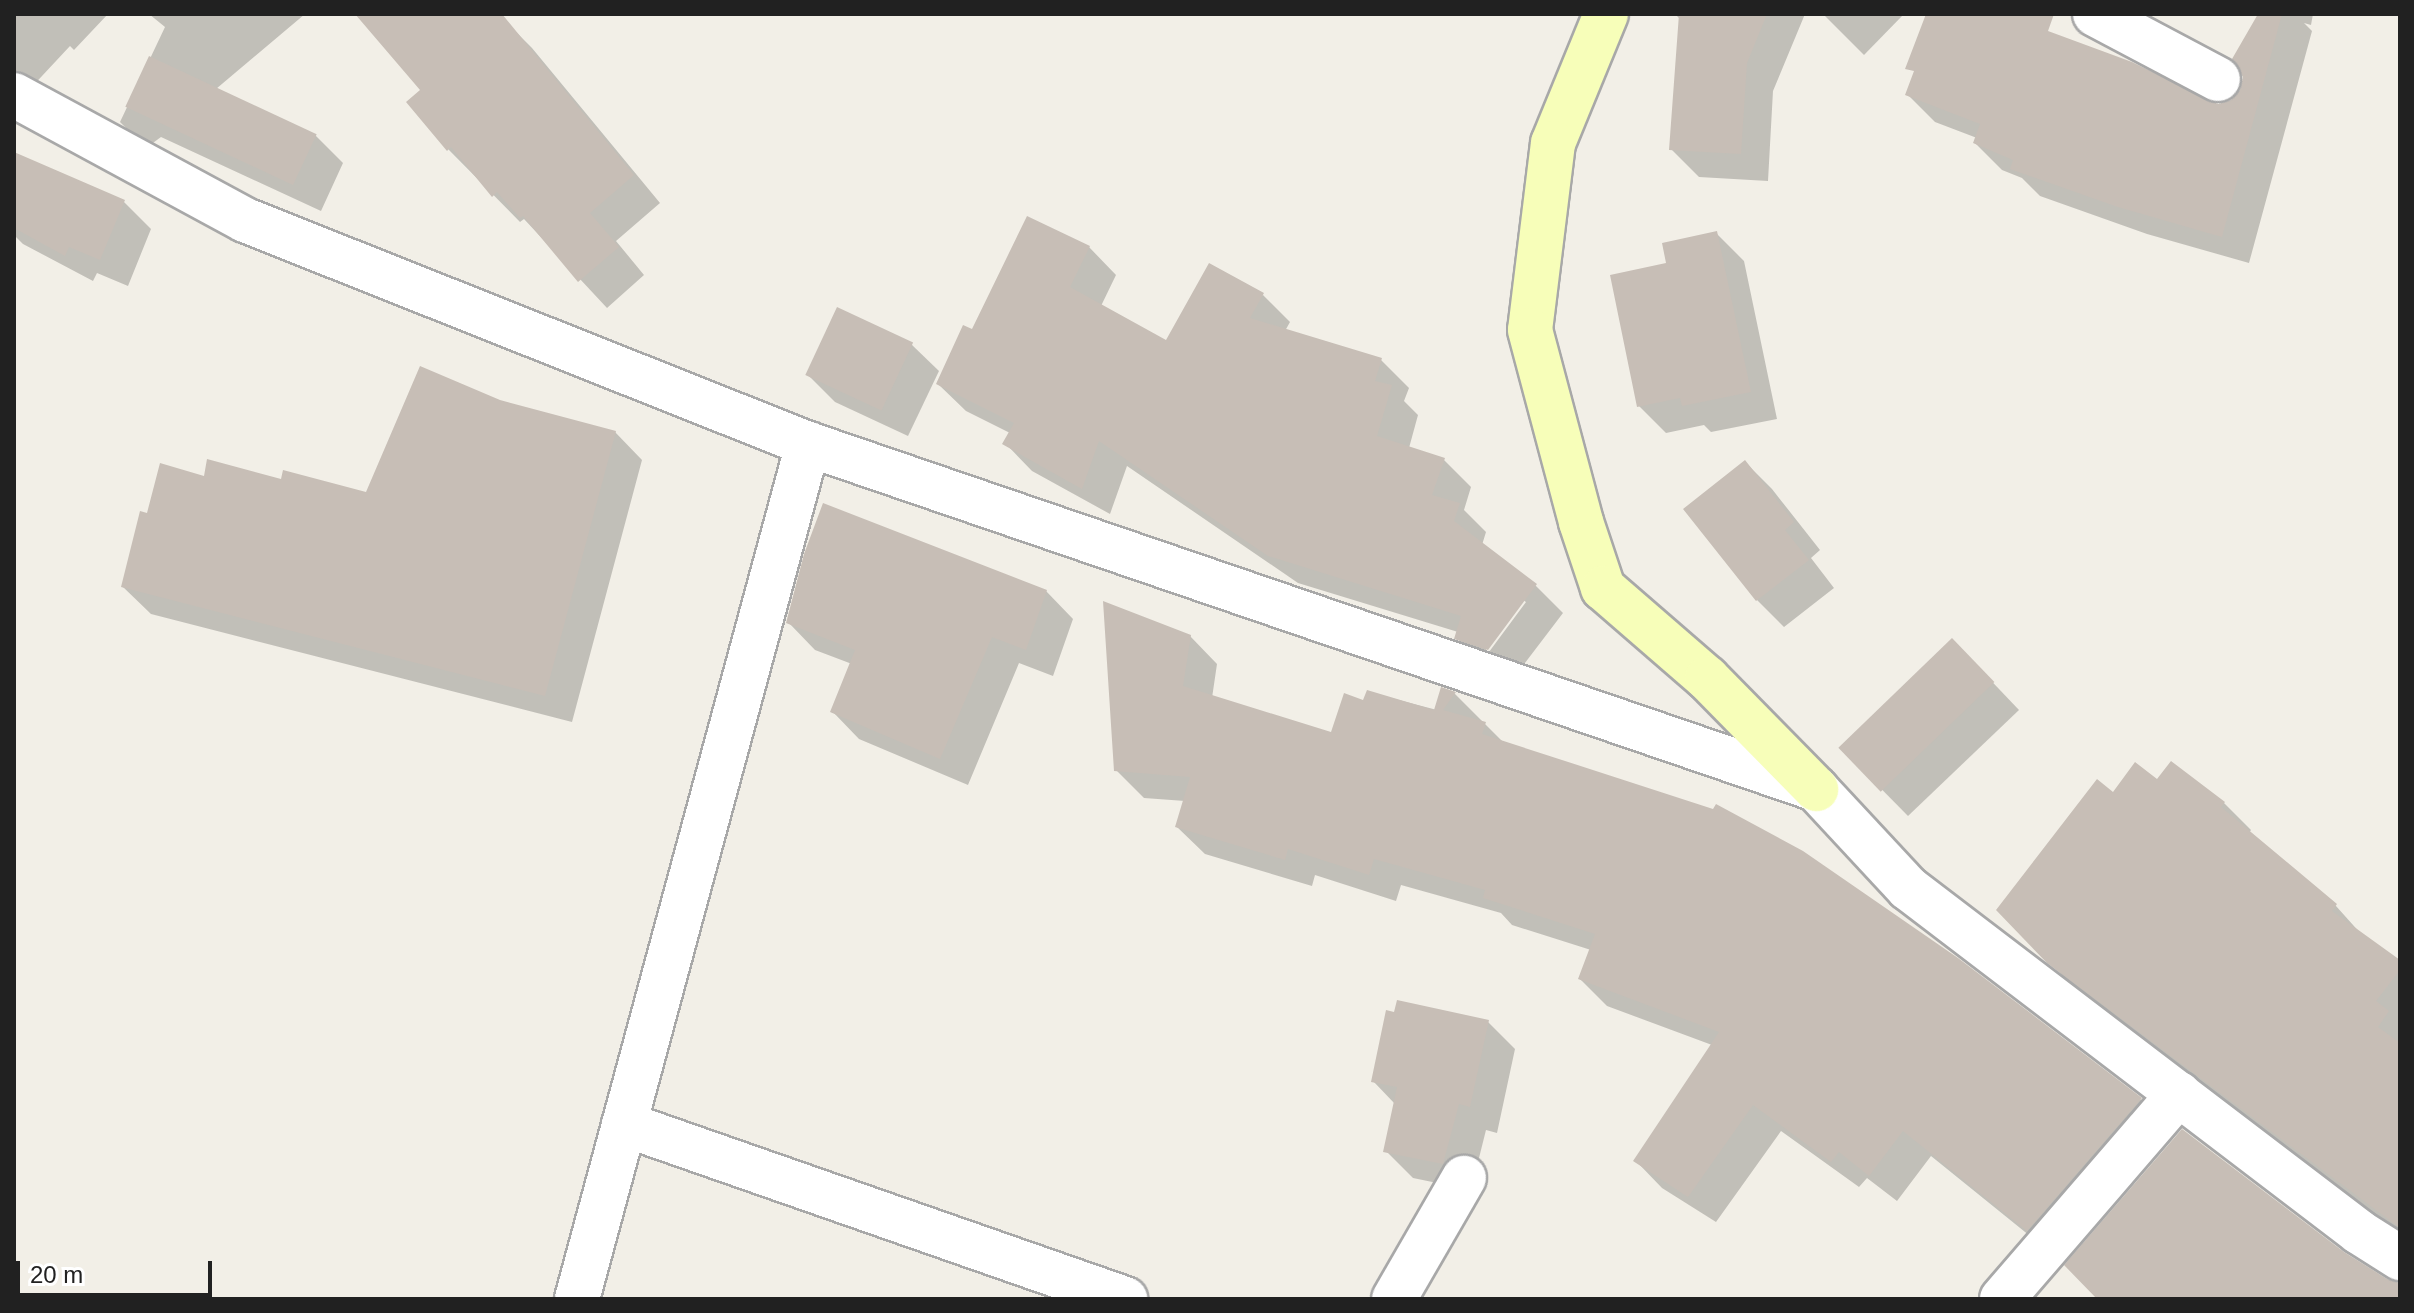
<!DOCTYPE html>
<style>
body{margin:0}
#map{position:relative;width:2414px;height:1313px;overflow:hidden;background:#f2efe7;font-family:Arial,sans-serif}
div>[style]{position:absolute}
.shadow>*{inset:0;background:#0003}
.building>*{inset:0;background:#c7beb6;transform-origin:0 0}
.roads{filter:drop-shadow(2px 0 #a8a8a8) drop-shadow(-2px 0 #a8a8a8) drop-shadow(0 2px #a8a8a8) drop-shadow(0 -2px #a8a8a8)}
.street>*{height:44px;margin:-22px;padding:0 22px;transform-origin:22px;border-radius:22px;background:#fff}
.secondary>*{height:44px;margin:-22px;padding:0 22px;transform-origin:22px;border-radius:22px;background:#f7feb9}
span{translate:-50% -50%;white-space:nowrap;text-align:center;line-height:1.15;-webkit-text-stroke:8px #fff;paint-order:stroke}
.frame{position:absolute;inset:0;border:16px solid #212121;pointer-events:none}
.scale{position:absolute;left:16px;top:1261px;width:196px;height:36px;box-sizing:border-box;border:4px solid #212121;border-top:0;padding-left:10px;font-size:24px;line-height:28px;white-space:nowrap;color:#212121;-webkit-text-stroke:6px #fff;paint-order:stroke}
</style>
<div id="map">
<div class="shadow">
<i style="clip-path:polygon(14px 14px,108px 14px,74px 50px,70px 46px,14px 106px)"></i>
<i style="clip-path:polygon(149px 14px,305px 14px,216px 89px,316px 136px,343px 163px,321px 211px,161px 137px,146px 148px,120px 122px,165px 27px)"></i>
<i style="clip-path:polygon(357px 14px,492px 14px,505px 21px,532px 48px,660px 203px,616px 241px,644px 275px,607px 308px,524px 219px,520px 222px,449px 150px,409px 102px,423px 90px)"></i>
<i style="clip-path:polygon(1675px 14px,1805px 14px,1773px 91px,1768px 181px,1699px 177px,1672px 150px,1680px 19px)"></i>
<i style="clip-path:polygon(1823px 14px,1904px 14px,1864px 55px)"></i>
<i style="clip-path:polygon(1966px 14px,1994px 14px,2220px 106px,2233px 101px,2242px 91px,2260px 14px,2313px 14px,2311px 25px,2304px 23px,2312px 31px,2249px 263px,2147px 234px,2040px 196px,2022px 178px,2002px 170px,1975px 143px,1977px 138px,1935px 122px,1907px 94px)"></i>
<i style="clip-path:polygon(14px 182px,124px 202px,151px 229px,128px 286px,97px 273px,93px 281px,23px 244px,14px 235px)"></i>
<i style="clip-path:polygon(1717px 234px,1744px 261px,1777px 419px,1711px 432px,1704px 425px,1666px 433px,1639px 406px,1669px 264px)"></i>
<i style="clip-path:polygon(evenodd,1089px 247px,1116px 275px,1101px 306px,1167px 343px,1263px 295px,1290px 322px,1285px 331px,1381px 360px,1409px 388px,1404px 401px,1418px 415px,1409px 448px,1444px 460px,1471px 487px,1464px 510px,1486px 532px,1482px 545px,1536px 586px,1563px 613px,1515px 676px,1484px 666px,1457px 638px,1458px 632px,1298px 583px,1127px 466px,1110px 514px,1032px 471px,1005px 443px,1010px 433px,966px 411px,938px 384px,973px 332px,1089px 247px,1523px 600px,1526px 602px,1486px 656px,1486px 649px,1523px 600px)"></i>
<i style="clip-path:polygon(911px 344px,939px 371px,908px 436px,835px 402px,808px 375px)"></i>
<i style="clip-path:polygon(499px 402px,615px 432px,642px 460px,572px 722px,151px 614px,123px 587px,148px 515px,205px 478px,283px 482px,367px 495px)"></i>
<i style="clip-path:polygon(1745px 462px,1772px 489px,1820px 550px,1811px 558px,1834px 588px,1784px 627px,1757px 600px,1686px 509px)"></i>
<i style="clip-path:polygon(1046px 591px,1073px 619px,1053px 676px,1019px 663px,968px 785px,859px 739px,832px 711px,852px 664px,815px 650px,788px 622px)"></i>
<i style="clip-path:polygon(1190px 636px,1217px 664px,1212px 698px,1332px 735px,1364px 702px,1368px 692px,1437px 710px,1442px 690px,1455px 694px,1504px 743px,1957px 960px,2141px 1100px,2168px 1127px,2056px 1257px,1931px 1156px,1897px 1201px,1867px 1178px,1859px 1187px,1781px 1131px,1716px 1222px,1662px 1188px,1635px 1160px,1712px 1045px,1607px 1006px,1580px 979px,1591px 950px,1512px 925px,1501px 913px,1401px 885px,1396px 901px,1315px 875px,1312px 886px,1205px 854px,1177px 827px,1185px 801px,1144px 798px,1116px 770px)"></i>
<i style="clip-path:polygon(1979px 668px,2019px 710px,1908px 816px,1841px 748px)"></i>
<i style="clip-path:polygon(2157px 782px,2224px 803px,2251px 830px,2249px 833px,2336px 906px,2362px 935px,2400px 962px,2400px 1236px,2077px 990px,1998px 910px,2113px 795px)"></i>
<i style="clip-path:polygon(1396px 1015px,1488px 1022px,1515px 1049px,1497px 1133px,1486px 1130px,1471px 1190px,1413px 1178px,1386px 1151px,1395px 1104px,1373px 1081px)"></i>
</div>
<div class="building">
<i style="clip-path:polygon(355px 14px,502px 14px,634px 175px,590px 213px,619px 247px,578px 282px,523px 216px,520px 218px,497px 192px,492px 197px,451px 147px,447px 151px,406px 102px,420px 90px)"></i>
<i style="clip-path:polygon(1679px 14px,1767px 14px,1747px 63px,1741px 154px,1669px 150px)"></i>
<i style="clip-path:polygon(1926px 14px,2054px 14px,2048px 31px,2132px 62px,2218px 104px,2231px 100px,2240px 90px,2243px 77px,2232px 59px,2258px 14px,2282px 14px,2222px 237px,2118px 207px,2010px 169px,2013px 160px,1973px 143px,1980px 124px,1905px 95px,1914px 71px,1905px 69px)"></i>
<i style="left:149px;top:56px;width:185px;height:56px;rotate:25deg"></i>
<i style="clip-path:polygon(14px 152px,125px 200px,100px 260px,69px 247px,65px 256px,14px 228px)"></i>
<i style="clip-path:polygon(1027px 216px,1090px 246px,1070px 287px,1166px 340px,1209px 263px,1264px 293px,1250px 318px,1382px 358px,1375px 381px,1392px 385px,1377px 436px,1445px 458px,1432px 495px,1460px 503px,1454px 521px,1537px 584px,1488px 650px,1454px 639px,1461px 616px,1268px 556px,1099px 441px,1082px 489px,1002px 444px,1014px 423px,936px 384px,963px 325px,972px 329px)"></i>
<i style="clip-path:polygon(1717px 231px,1751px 392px,1682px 406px,1680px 398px,1637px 407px,1610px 275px,1666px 263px,1662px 243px)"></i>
<i style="left:837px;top:307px;width:84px;height:75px;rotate:25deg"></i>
<i style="clip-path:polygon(420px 366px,500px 400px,616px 431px,545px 696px,121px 587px,140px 511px,147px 513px,160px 463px,204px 476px,207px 459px,281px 479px,283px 470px,366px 492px)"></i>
<i style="clip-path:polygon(1745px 460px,1794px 522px,1785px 530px,1809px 560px,1756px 601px,1683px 509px)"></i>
<i style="clip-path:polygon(823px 503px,1047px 590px,1026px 650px,992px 637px,940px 759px,830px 712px,855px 650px,786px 623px,804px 554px)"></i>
<i style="clip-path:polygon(1103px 601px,1191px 635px,1183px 686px,1331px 732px,1344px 693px,1363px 700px,1367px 690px,1434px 710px,1441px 687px,1456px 692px,1443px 710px,1486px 722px,1482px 734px,1713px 809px,1716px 804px,1803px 851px,1958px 958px,2142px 1098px,2027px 1231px,1903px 1131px,1869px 1176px,1839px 1152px,1831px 1162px,1753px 1105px,1688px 1197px,1633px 1161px,1719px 1032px,1578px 979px,1595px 934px,1483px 898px,1485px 890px,1374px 859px,1369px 875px,1288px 849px,1285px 860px,1175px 827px,1190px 777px,1114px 771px)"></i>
<i style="left:1952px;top:638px;width:61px;height:158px;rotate:46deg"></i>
<i style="clip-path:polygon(2171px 761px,2225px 802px,2221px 807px,2337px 904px,2332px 911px,2400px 960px,2400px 970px,2376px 1001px,2389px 1011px,2378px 1027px,2400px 1043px,2400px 1228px,2047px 963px,1996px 910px,2097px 779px,2113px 792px,2135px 762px,2157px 779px)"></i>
<i style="clip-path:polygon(1397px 1000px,1489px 1020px,1470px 1107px,1459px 1104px,1443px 1164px,1383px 1152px,1397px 1087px,1371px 1082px,1386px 1010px,1394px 1012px)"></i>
<i style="clip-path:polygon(2182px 1129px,2344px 1252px,2387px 1279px,2400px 1283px,2400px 1299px,2097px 1299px,2064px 1265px)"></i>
</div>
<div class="roads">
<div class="street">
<i style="left:2095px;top:14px;width:139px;rotate:27.9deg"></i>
<i style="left:14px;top:95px;width:263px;rotate:28.4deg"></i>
<i style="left:245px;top:220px;width:606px;rotate:21.7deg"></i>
<i style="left:808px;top:444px;width:1065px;rotate:18.89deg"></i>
<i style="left:1816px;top:789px;width:135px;rotate:47.1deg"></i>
<i style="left:1908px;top:888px;width:567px;rotate:37.33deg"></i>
<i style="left:2359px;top:1232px;width:49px;rotate:32.4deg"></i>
<i style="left:624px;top:1124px;width:531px;rotate:19.25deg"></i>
<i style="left:577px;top:1299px;width:886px;rotate:-74.88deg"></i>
<i style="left:1394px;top:1299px;width:140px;rotate:-60deg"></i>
<i style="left:2002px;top:1299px;width:271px;rotate:-49.2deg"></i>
</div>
<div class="secondary">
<i style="left:1606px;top:14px;width:139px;rotate:112.3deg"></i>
<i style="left:1553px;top:143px;width:188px;rotate:97deg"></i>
<i style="left:1530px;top:330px;width:199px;rotate:75.1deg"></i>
<i style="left:1581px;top:522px;width:70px;rotate:71.6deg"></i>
<i style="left:1603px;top:588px;width:138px;rotate:40.9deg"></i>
<i style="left:1707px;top:678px;width:156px;rotate:45.5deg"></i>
</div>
</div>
<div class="frame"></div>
<div class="scale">20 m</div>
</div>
